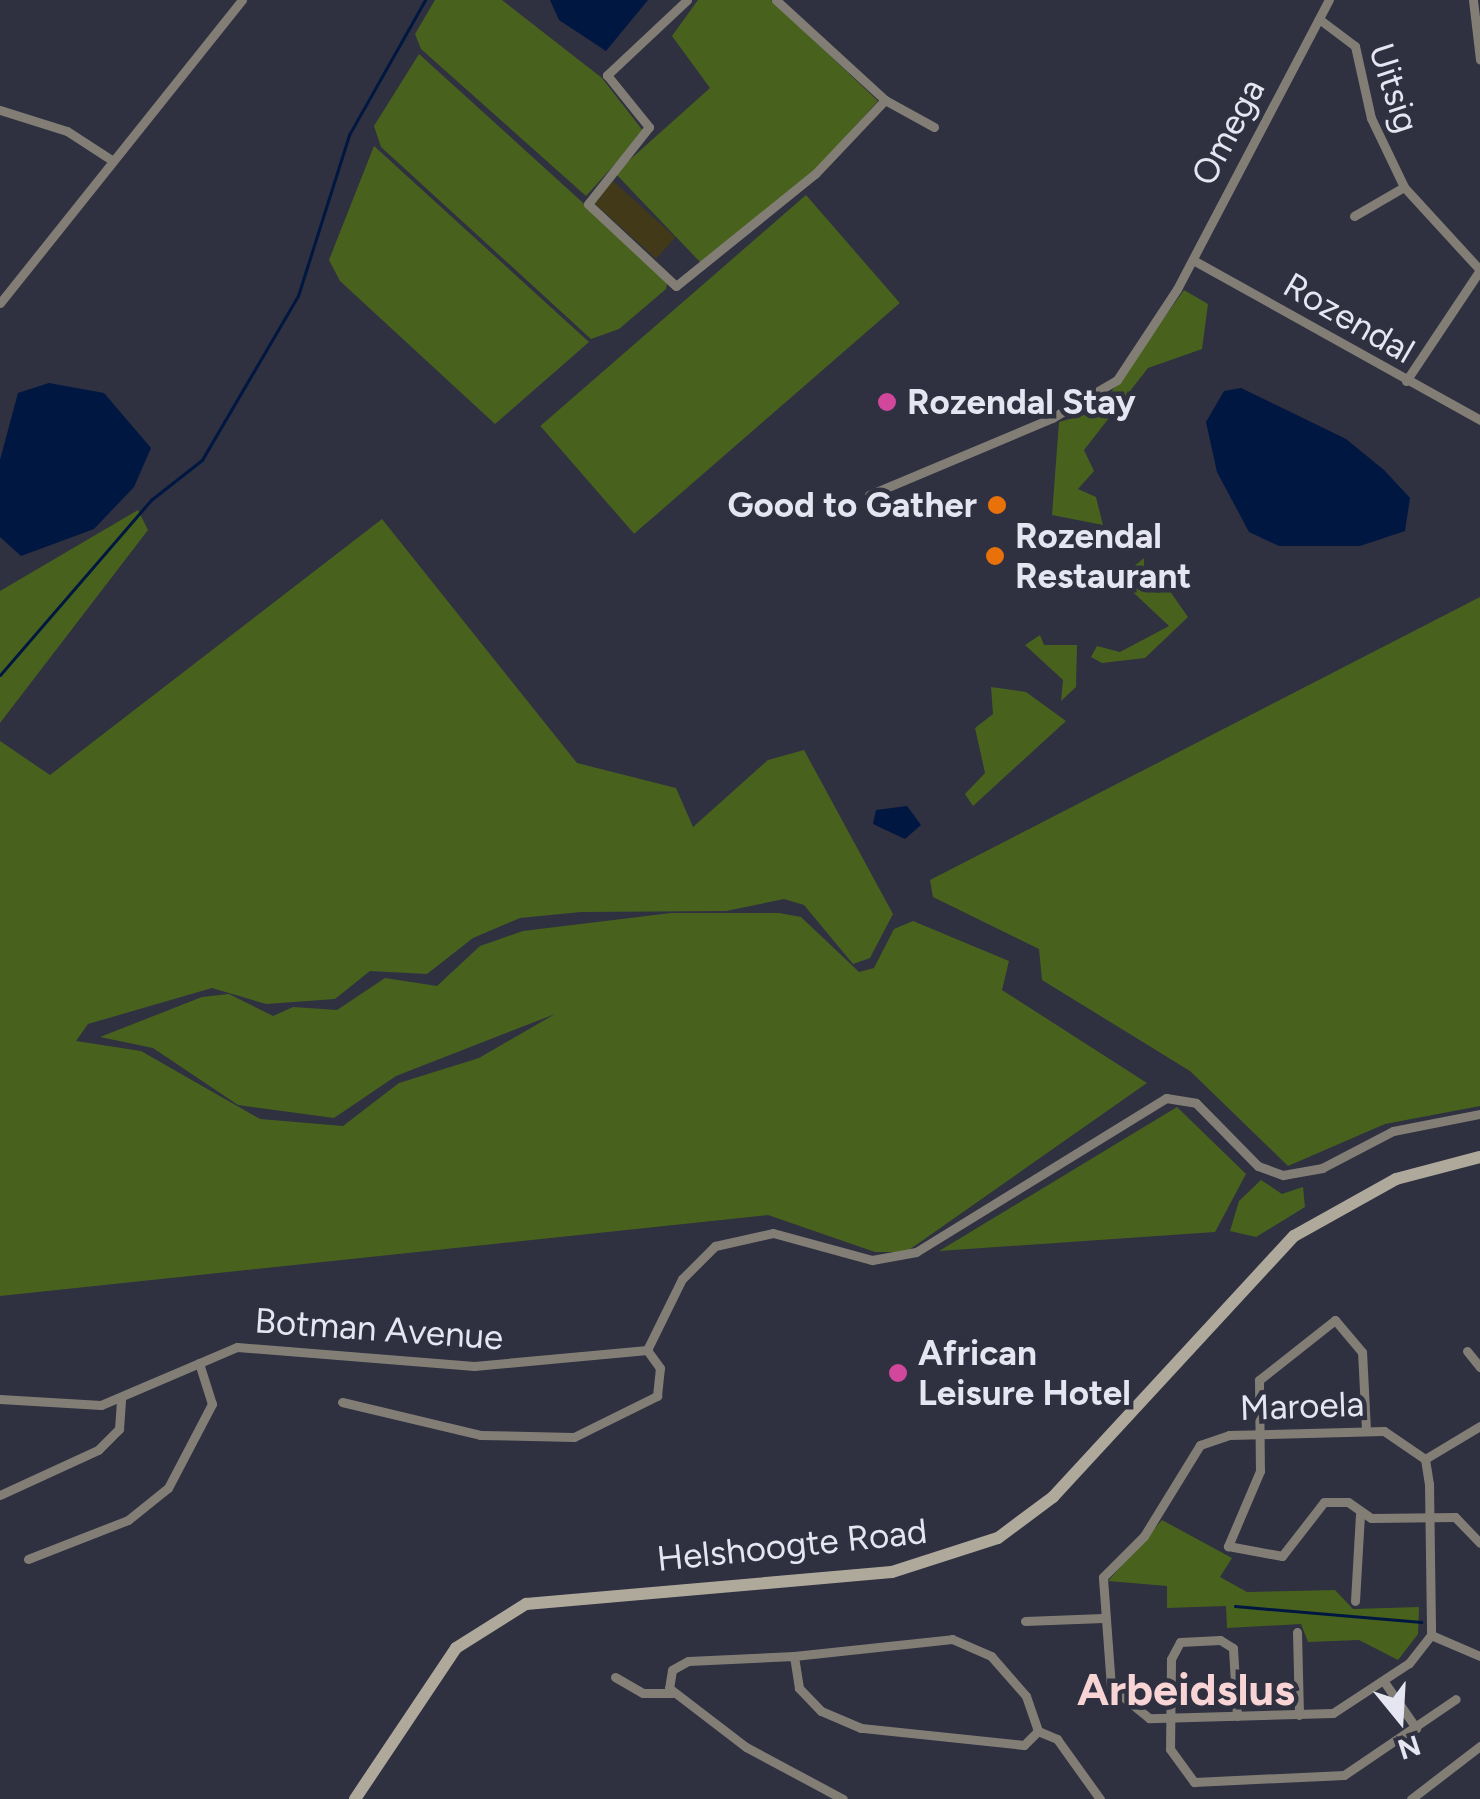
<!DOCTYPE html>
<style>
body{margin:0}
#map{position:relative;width:1480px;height:1799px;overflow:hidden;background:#2f3040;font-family:Figtree,sans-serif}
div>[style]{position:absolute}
.green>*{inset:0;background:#48621e;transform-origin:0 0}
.sand>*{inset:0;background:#413918;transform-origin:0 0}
.water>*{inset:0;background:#001741}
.stream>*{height:2.5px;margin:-1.25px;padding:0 1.25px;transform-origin:1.25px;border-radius:1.25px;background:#001741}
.minor>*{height:9px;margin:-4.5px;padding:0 4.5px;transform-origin:4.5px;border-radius:4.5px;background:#827e76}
.secondary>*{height:12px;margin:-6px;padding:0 6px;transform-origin:6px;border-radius:6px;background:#afa99c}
.dots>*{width:28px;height:28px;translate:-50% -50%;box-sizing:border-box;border:5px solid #2f3040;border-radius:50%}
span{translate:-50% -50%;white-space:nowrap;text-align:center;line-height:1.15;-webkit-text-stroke:9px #2f3040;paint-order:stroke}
.street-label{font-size:35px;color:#e5e6f1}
.poi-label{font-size:35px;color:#e5e6f1;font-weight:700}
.left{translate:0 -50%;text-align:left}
.right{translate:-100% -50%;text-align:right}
.district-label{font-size:45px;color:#f8d4d5;font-weight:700}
.north{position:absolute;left:1350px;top:1669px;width:100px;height:100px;-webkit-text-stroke:8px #2f3040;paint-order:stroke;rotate:162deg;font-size:28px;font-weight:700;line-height:40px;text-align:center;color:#e5e6f1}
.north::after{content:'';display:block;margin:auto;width:35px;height:45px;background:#e5e6f1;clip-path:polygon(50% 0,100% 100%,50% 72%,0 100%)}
</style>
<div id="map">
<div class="green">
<i style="clip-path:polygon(435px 0,502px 0,602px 78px,644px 132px,586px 196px,421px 49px,415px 34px)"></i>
<i style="clip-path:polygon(698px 0,771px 0,878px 101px,808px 178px,701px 263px,615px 173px,710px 88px,672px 36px)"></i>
<i style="clip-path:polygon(419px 54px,668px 280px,666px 289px,619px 329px,591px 339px,381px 147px,374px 126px)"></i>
<i style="clip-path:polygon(374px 146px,589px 342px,495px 424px,340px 281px,329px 260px)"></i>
<i style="left:806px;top:195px;width:143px;height:352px;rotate:49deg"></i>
<i style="clip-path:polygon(1184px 290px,1208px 304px,1202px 349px,1148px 368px,1084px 450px,1094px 471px,1078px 489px,1096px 497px,1103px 525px,1052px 515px,1059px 422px,1087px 414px,1111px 392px)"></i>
<i style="clip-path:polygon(138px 510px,148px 530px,0 723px,0 591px)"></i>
<i style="clip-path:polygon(382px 519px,577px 763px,676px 788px,693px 827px,768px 760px,804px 750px,893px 914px,870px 958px,853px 964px,804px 905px,784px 899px,726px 911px,581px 912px,520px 918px,473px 938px,427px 974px,370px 971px,335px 999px,266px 1004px,212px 988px,88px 1024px,76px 1041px,141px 1051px,260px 1119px,343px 1126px,399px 1083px,479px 1058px,555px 1014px,396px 1076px,334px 1118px,238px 1105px,153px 1048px,100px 1037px,202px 997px,229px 994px,273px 1016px,293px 1007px,337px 1010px,385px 978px,437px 986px,480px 946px,523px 931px,671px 913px,779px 913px,801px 917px,859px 972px,874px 968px,894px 929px,913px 921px,1009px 961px,1002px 990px,1147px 1083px,906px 1252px,875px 1252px,768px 1215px,0 1296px,0 741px,50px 775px)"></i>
<i style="clip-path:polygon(1144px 558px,1144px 580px,1162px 580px,1188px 617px,1145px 658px,1102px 663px,1091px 657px,1097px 646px,1120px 652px,1169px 626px,1119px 579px)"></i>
<i style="clip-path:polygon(1480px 597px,1480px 1106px,1385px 1124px,1288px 1166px,1190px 1071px,1042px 980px,1039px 949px,933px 897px,930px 880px)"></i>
<i style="clip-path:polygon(1040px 635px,1044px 645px,1077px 645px,1076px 687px,1061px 701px,1063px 680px,1025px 645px)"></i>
<i style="clip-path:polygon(991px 687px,1026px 692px,1066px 721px,973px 806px,965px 794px,985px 773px,975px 728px,993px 714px)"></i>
<i style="clip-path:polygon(1177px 1107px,1246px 1174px,1215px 1232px,939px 1251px)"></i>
<i style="clip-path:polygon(1261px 1180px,1282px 1194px,1303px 1187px,1305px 1207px,1256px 1237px,1230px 1231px,1239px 1201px)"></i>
<i style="clip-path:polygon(1162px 1520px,1232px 1558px,1220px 1577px,1247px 1592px,1335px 1590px,1353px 1609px,1419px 1607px,1418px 1634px,1398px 1660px,1359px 1640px,1308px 1642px,1301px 1624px,1227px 1628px,1226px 1606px,1167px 1608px,1167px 1586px,1108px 1581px)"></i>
</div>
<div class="sand">
<i style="left:613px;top:181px;width:84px;height:29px;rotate:42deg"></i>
</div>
<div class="water">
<i style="clip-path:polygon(550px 0,648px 0,606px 51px,559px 20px)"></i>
<i style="clip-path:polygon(49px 383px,104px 393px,151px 448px,134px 487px,94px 529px,21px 556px,0 537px,0 460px,18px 393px)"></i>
<i style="clip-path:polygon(1241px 388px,1346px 439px,1384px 470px,1410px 498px,1405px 531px,1360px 546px,1279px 546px,1249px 532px,1217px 472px,1206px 422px,1224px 391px)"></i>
<i style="clip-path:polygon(907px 806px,921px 825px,905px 839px,873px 824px,876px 810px)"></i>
</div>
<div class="stream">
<i style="left:0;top:675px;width:231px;rotate:-49.2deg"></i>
<i style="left:151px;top:500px;width:65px;rotate:-38.1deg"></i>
<i style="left:202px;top:460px;width:190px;rotate:-59.7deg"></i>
<i style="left:298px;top:296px;width:169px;rotate:-72.4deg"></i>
<i style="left:349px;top:135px;width:155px;rotate:-60.6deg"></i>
<i style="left:1235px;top:1606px;width:187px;rotate:4.9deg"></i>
</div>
<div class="minor">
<i style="left:687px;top:0;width:110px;rotate:136.8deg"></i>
<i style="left:607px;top:75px;width:67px;rotate:51.1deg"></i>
<i style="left:649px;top:127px;width:98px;rotate:128.4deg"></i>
<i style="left:588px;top:204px;width:120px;rotate:43deg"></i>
<i style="left:676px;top:286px;width:179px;rotate:-38.9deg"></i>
<i style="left:815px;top:174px;width:102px;rotate:-46.6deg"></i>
<i style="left:776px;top:0;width:148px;rotate:42.5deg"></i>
<i style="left:885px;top:100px;width:56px;rotate:28.9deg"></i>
<i style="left:1473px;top:0;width:60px;rotate:83.3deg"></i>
<i style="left:1319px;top:19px;width:45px;rotate:36.9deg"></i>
<i style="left:1355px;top:46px;width:74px;rotate:77.5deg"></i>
<i style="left:1371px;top:118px;width:76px;rotate:64.4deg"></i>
<i style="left:1404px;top:187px;width:113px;rotate:47.5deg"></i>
<i style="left:0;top:110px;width:70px;rotate:17.4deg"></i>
<i style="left:67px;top:131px;width:51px;rotate:33.1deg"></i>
<i style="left:1354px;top:216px;width:58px;rotate:-30.1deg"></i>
<i style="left:1193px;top:260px;width:329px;rotate:29.1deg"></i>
<i style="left:0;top:303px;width:388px;rotate:-51.4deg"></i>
<i style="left:1406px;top:381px;width:133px;rotate:-56.3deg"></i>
<i style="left:869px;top:495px;width:199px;rotate:-22.8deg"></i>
<i style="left:1052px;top:418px;width:75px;rotate:-30.3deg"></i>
<i style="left:1117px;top:380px;width:109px;rotate:-56.6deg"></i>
<i style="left:1177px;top:289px;width:327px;rotate:-62.3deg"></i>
<i style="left:647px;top:1350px;width:79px;rotate:-63.8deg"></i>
<i style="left:682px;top:1279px;width:47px;rotate:-45deg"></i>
<i style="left:715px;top:1246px;width:59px;rotate:-12.6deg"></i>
<i style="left:773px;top:1233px;width:103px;rotate:15.3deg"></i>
<i style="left:872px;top:1260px;width:45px;rotate:-10.3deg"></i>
<i style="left:916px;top:1252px;width:294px;rotate:-31.6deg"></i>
<i style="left:1166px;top:1098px;width:30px;rotate:9deg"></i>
<i style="left:1196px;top:1103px;width:88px;rotate:45.5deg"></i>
<i style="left:1258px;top:1166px;width:27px;rotate:20deg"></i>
<i style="left:1283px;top:1175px;width:40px;rotate:-10deg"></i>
<i style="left:1322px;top:1168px;width:80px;rotate:-27.5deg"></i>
<i style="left:1393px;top:1131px;width:89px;rotate:-11.1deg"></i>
<i style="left:1467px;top:1351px;width:21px;rotate:51deg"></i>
<i style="left:0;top:1399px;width:101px;rotate:3.4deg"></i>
<i style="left:101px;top:1405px;width:148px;rotate:-23.1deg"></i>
<i style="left:237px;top:1347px;width:238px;rotate:4.6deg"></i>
<i style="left:474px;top:1366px;width:174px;rotate:-5.3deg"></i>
<i style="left:342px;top:1402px;width:142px;rotate:13.4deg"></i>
<i style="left:480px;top:1435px;width:94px;rotate:1.2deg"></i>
<i style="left:574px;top:1437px;width:93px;rotate:-26.3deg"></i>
<i style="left:657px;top:1396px;width:28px;rotate:-84deg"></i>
<i style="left:660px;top:1368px;width:22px;rotate:-126deg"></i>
<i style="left:1366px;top:1430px;width:78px;rotate:-92.9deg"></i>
<i style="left:1362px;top:1352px;width:42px;rotate:-130.2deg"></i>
<i style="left:1335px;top:1320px;width:97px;rotate:141.7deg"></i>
<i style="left:1259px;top:1380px;width:91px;rotate:89.4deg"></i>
<i style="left:1260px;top:1471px;width:82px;rotate:113.1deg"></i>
<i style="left:1228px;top:1546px;width:55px;rotate:10.5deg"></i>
<i style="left:1282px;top:1556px;width:68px;rotate:-52.1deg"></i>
<i style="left:1324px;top:1502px;width:24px"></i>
<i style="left:1348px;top:1502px;width:28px;rotate:35deg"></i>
<i style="left:1371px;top:1518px;width:84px;rotate:-0.7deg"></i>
<i style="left:1455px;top:1517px;width:36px;rotate:46deg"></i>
<i style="left:1384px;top:1431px;width:50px;rotate:34.3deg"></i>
<i style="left:1425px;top:1459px;width:25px;rotate:81deg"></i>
<i style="left:1429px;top:1484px;width:151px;rotate:89.2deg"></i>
<i style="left:1431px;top:1635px;width:36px;rotate:128deg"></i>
<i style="left:1409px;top:1663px;width:91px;rotate:146.7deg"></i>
<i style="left:1333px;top:1713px;width:184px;rotate:178.4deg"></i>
<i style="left:1149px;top:1718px;width:49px;rotate:-140.8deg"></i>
<i style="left:1111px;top:1687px;width:110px;rotate:-94.2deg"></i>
<i style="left:1103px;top:1577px;width:58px;rotate:-45deg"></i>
<i style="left:1144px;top:1536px;width:107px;rotate:-58.4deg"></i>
<i style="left:1200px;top:1445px;width:31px;rotate:-19deg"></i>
<i style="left:1229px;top:1435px;width:155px;rotate:-1.5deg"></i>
<i style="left:1425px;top:1459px;width:64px;rotate:-31deg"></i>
<i style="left:0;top:1495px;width:108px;rotate:-24.7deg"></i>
<i style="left:98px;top:1450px;width:30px;rotate:-45deg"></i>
<i style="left:119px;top:1429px;width:30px;rotate:-86deg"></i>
<i style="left:28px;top:1559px;width:107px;rotate:-21.3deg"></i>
<i style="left:128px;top:1520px;width:51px;rotate:-38.7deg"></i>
<i style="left:168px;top:1488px;width:95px;rotate:-62.4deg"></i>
<i style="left:212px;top:1404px;width:43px;rotate:-107.6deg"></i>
<i style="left:1355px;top:1601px;width:87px;rotate:-86.7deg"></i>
<i style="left:1025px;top:1621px;width:78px;rotate:-2.2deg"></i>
<i style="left:1297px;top:1632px;width:83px;rotate:88.6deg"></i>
<i style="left:1431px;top:1635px;width:53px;rotate:23.2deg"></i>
<i style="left:952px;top:1639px;width:43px;rotate:23.6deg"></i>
<i style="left:991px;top:1656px;width:53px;rotate:48.8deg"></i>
<i style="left:1026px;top:1696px;width:37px;rotate:71deg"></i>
<i style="left:1038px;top:1731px;width:20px;rotate:135deg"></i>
<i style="left:1024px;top:1745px;width:164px;rotate:-174deg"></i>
<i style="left:861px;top:1728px;width:43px;rotate:-157deg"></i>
<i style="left:821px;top:1711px;width:32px;rotate:-134deg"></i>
<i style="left:799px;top:1688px;width:32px;rotate:-99deg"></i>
<i style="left:794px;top:1656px;width:159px;rotate:-6.1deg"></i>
<i style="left:794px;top:1656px;width:106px;rotate:177.3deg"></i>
<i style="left:688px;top:1661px;width:18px;rotate:151deg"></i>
<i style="left:672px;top:1670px;width:18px;rotate:99deg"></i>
<i style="left:669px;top:1688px;width:97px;rotate:37.5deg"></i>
<i style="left:746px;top:1747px;width:110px;rotate:28.2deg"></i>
<i style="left:615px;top:1677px;width:32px;rotate:30deg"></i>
<i style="left:643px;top:1693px;width:29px"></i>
<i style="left:1385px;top:1683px;width:55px;rotate:55.4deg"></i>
<i style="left:1237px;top:1716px;width:68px;rotate:-93.4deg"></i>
<i style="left:1233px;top:1648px;width:15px;rotate:-148deg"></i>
<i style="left:1220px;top:1640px;width:40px;rotate:177.1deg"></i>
<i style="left:1180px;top:1642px;width:19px;rotate:118deg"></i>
<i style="left:1171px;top:1659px;width:90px;rotate:90.6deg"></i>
<i style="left:1170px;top:1749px;width:41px;rotate:54deg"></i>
<i style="left:1194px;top:1782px;width:150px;rotate:-2.7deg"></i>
<i style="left:1344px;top:1775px;width:135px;rotate:-34.2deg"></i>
<i style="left:1038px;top:1731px;width:21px;rotate:23deg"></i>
<i style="left:1057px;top:1739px;width:74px;rotate:54.4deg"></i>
<i style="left:1411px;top:1799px;width:87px;rotate:-37.5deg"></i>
</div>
<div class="secondary">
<i style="left:355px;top:1799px;width:182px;rotate:-56.2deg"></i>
<i style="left:456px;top:1648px;width:83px;rotate:-32.2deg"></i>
<i style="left:526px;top:1604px;width:367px;rotate:-5deg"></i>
<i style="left:892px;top:1572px;width:111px;rotate:-17.8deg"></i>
<i style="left:998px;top:1538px;width:69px;rotate:-36.7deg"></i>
<i style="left:1053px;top:1497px;width:355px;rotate:-47.3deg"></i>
<i style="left:1294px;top:1236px;width:117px;rotate:-29.2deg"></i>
<i style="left:1396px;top:1179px;width:87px;rotate:-14.7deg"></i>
</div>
<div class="dots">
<i style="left:887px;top:402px;background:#d1479c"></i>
<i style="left:997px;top:505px;background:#e8710a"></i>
<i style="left:995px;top:556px;background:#e8710a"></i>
<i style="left:898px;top:1373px;background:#d1479c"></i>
</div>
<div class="street-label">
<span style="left:1394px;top:88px;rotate:72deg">Uitsig</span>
<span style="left:1228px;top:132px;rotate:-62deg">Omega</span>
<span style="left:1349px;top:318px;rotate:30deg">Rozendal</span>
<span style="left:379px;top:1329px;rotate:4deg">Botman Avenue</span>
<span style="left:1302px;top:1406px;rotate:-2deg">Maroela</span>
<span style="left:792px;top:1545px;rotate:-6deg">Helshoogte Road</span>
</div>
<div class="poi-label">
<span class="left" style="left:907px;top:402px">Rozendal Stay</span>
<span class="right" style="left:977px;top:505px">Good to Gather</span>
<span class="left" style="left:1015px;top:556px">Rozendal<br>Restaurant</span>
<span class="left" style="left:918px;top:1373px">African<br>Leisure Hotel</span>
</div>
<div class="district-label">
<span style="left:1186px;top:1690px">Arbeidslus</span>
</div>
<div class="north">N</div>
</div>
